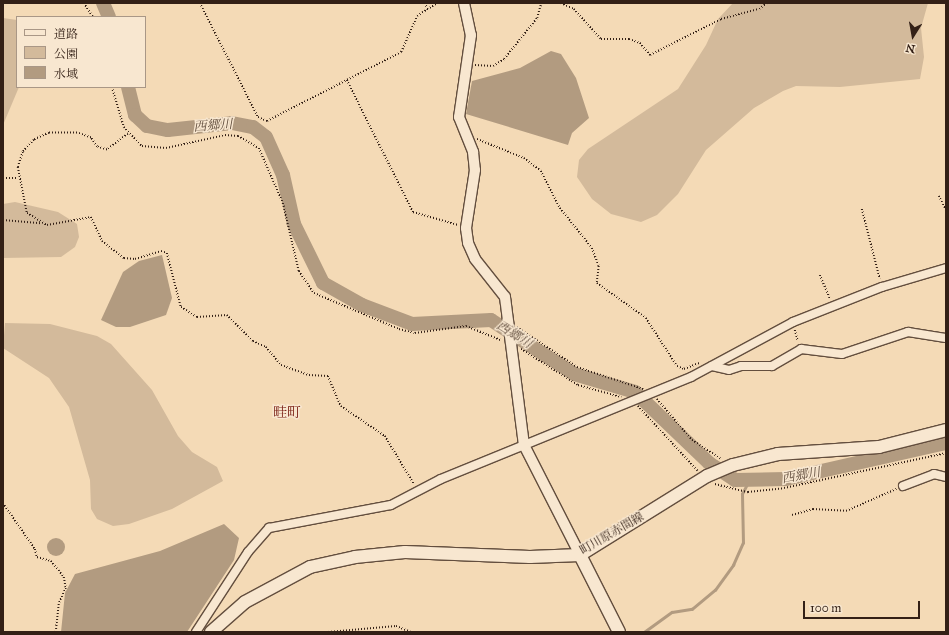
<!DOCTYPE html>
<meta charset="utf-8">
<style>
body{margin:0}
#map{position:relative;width:949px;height:635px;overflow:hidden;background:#f4dab6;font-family:"IM FELL Great Primer","Noto Serif JP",serif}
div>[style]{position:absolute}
.green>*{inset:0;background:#d3ba9b}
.water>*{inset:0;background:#b29b80}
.round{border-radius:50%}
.stream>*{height:2.5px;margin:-1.25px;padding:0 1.25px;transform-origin:1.25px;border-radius:1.25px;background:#b29b80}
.river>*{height:14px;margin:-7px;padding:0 7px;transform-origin:7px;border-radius:7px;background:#b29b80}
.path>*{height:1.5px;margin-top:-0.75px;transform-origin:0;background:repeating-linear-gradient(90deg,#332016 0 1px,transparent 0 3px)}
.roads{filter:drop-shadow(1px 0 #634e3e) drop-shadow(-1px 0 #634e3e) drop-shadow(0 1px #634e3e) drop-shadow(0 -1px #634e3e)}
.minor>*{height:8px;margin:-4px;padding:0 4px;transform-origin:4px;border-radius:4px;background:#f8e7d0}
.tertiary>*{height:10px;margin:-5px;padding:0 5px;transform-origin:5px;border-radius:5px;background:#f8e7d0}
.secondary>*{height:12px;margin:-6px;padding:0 6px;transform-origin:6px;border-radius:6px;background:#f8e7d0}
span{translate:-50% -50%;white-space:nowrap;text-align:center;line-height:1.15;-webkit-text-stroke:3px #f8e7d0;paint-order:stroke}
.street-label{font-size:12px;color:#332016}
.water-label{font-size:13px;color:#5f4b3b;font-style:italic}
.quarter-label{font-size:14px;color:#7a1f14}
.frame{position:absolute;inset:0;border:4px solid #332016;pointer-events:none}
.legend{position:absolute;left:16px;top:16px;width:130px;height:72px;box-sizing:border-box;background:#f8e7d0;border:1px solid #a99786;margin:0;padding:5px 7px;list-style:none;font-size:12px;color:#332016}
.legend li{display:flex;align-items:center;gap:8px;height:20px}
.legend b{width:20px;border:1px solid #a99786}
.north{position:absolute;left:893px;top:16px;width:40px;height:40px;-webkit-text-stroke:3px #f8e7d0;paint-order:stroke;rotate:191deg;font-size:11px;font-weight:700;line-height:16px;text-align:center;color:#332016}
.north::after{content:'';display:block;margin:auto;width:14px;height:18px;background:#332016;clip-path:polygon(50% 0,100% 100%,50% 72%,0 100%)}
.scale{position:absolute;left:803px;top:601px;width:117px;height:18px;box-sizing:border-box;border:2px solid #332016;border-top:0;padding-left:5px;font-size:12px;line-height:14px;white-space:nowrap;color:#332016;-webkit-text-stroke:3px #f8e7d0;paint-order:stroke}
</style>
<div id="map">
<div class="green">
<i style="clip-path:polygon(733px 3px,928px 3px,921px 28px,924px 57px,920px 79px,840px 87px,796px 86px,783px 91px,754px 108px,706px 150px,678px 194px,657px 215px,641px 222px,611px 214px,592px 199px,577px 177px,579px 160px,588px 149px,678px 89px,706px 45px,718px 19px)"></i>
<i style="clip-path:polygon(3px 18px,17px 20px,19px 87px,3px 125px)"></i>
<i style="clip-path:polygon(15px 202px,58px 212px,77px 224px,79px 237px,75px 247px,61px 257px,3px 258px,3px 204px)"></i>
<i style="clip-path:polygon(5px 323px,50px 324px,97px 336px,111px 344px,152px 390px,178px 436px,192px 452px,217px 467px,223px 481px,172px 509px,129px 524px,113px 526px,97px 519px,91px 509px,90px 480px,69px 407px,49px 378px,3px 348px)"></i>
</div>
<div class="water">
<i style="clip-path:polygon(551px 51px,561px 54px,576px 78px,589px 118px,572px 133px,568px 145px,466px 114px,472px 81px,520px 68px)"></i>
<i style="clip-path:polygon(162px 255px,172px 298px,166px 315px,130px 327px,116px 327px,101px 320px,123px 272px,139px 261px)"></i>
<i style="clip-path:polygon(224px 524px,239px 538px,234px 560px,187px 632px,61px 632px,65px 593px,75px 574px,160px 551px)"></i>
<i class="round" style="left:47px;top:538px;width:18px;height:18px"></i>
</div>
<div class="stream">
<i style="left:345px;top:632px;width:61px"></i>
<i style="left:644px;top:632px;width:34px;rotate:-36deg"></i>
<i style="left:672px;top:612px;width:20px;rotate:-9deg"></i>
<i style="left:692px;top:609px;width:30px;rotate:-40deg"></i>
<i style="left:715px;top:590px;width:31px;rotate:-54deg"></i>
<i style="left:733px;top:565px;width:24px;rotate:-66deg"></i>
<i style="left:743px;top:543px;width:49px;rotate:-91.2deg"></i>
<i style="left:742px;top:494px;width:13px;rotate:-63deg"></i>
</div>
<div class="river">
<i style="left:103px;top:3px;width:15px;rotate:67deg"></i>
<i style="left:128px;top:87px;width:29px;rotate:76deg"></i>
<i style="left:135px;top:115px;width:16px;rotate:43deg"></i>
<i style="left:147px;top:126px;width:21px;rotate:11deg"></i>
<i style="left:168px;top:130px;width:64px;rotate:-6.2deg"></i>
<i style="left:232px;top:123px;width:21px;rotate:11deg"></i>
<i style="left:253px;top:127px;width:16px;rotate:38deg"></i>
<i style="left:266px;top:137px;width:42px;rotate:65.9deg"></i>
<i style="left:283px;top:175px;width:50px;rotate:77.3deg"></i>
<i style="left:294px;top:224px;width:66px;rotate:63.8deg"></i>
<i style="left:323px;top:283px;width:45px;rotate:29.4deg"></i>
<i style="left:362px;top:305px;width:53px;rotate:20.8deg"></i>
<i style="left:412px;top:324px;width:79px;rotate:-2.9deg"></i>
<i style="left:491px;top:320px;width:99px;rotate:33deg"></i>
<i style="left:574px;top:374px;width:64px;rotate:16.4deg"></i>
<i style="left:635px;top:392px;width:103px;rotate:43.8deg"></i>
<i style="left:709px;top:463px;width:31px;rotate:33deg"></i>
<i style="left:735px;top:480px;width:51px;rotate:-1.1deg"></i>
<i style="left:786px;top:479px;width:164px;rotate:-12.7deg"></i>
</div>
<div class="path">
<i style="left:84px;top:3px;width:17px;rotate:57deg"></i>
<i style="left:200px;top:3px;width:128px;rotate:63deg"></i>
<i style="left:258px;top:117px;width:10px;rotate:24deg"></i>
<i style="left:267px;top:121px;width:151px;rotate:-27.2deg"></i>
<i style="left:401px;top:52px;width:39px;rotate:-66deg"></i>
<i style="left:417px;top:16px;width:24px;rotate:-33deg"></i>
<i style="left:425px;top:3px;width:8px;rotate:67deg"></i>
<i style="left:561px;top:3px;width:14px;rotate:25deg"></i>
<i style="left:574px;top:9px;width:40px;rotate:48deg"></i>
<i style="left:601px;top:39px;width:28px"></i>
<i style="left:629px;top:39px;width:12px;rotate:20deg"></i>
<i style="left:640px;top:43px;width:16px;rotate:50deg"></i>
<i style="left:650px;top:55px;width:80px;rotate:-26.9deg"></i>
<i style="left:721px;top:19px;width:39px;rotate:-15deg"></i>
<i style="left:759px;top:9px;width:10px;rotate:-37deg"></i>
<i style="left:475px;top:65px;width:18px;rotate:3deg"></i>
<i style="left:493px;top:66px;width:13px;rotate:-32deg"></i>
<i style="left:504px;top:59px;width:53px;rotate:-51.2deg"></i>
<i style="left:537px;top:18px;width:16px;rotate:-75deg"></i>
<i style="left:347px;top:80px;width:148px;rotate:63.4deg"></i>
<i style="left:413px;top:212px;width:47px;rotate:16.1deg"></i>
<i style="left:112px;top:87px;width:42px;rotate:73.3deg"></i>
<i style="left:124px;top:127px;width:26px;rotate:47deg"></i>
<i style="left:142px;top:146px;width:24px;rotate:5deg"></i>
<i style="left:166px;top:148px;width:60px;rotate:-12.4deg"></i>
<i style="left:225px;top:135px;width:13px;rotate:4deg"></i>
<i style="left:238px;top:136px;width:24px;rotate:30deg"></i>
<i style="left:259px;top:148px;width:60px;rotate:66.4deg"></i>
<i style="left:283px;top:203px;width:70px;rotate:76.8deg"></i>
<i style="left:299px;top:271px;width:27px;rotate:56deg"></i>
<i style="left:314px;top:293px;width:92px;rotate:23deg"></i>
<i style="left:399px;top:329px;width:16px;rotate:14deg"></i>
<i style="left:415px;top:333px;width:51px;rotate:-7.8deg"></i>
<i style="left:466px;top:326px;width:38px;rotate:22deg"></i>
<i style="left:128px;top:134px;width:26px;rotate:143deg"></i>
<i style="left:107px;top:150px;width:10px;rotate:-163deg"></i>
<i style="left:97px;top:147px;width:11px;rotate:-124deg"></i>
<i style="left:91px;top:138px;width:15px;rotate:-160deg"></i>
<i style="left:77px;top:133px;width:28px;rotate:180deg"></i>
<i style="left:49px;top:133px;width:17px;rotate:155deg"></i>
<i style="left:34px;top:140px;width:16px;rotate:133deg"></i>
<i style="left:23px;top:152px;width:16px;rotate:108deg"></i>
<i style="left:18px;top:167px;width:47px;rotate:78.9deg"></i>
<i style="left:27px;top:213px;width:23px;rotate:31deg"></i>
<i style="left:47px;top:225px;width:45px;rotate:-10.3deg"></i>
<i style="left:91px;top:217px;width:26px;rotate:65deg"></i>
<i style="left:102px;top:241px;width:28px;rotate:38deg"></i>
<i style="left:124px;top:258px;width:11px;rotate:5deg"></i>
<i style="left:135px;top:259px;width:27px;rotate:-17deg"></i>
<i style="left:161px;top:251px;width:6px;rotate:18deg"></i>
<i style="left:167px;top:253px;width:56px;rotate:75.5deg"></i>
<i style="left:181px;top:307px;width:19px;rotate:32deg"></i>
<i style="left:197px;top:317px;width:30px;rotate:-4deg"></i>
<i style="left:227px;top:315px;width:37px;rotate:45deg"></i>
<i style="left:253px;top:341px;width:14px;rotate:25deg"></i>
<i style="left:266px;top:347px;width:23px;rotate:50deg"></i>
<i style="left:281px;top:365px;width:30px;rotate:20deg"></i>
<i style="left:309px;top:375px;width:19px;rotate:3deg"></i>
<i style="left:328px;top:376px;width:33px;rotate:67deg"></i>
<i style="left:341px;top:406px;width:53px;rotate:34.3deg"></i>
<i style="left:385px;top:436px;width:56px;rotate:58.9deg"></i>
<i style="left:477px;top:139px;width:51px;rotate:22deg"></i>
<i style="left:524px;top:158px;width:21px;rotate:37deg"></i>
<i style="left:541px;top:171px;width:42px;rotate:62.8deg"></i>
<i style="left:560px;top:208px;width:51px;rotate:51.3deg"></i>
<i style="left:592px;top:248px;width:19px;rotate:69deg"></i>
<i style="left:599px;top:266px;width:17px;rotate:97deg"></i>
<i style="left:597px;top:283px;width:60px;rotate:35.5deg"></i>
<i style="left:646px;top:318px;width:57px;rotate:57.1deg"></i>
<i style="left:677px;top:366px;width:8px;rotate:23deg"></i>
<i style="left:684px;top:369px;width:16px;rotate:-22deg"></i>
<i style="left:3px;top:178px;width:15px"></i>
<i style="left:939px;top:196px;width:16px;rotate:63deg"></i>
<i style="left:862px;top:209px;width:72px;rotate:75.6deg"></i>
<i style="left:3px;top:220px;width:38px;rotate:5deg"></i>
<i style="left:820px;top:275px;width:26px;rotate:67deg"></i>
<i style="left:517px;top:327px;width:72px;rotate:33.7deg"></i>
<i style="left:577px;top:367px;width:70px;rotate:18.4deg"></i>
<i style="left:795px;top:330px;width:11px;rotate:75deg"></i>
<i style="left:521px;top:349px;width:67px;rotate:32.3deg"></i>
<i style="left:578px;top:385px;width:45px;rotate:15.6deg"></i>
<i style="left:657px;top:399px;width:54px;rotate:49.5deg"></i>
<i style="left:692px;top:440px;width:35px;rotate:33deg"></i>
<i style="left:638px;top:406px;width:88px;rotate:47.3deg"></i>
<i style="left:715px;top:484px;width:34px;rotate:14deg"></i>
<i style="left:748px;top:492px;width:36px;rotate:-6deg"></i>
<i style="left:784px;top:488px;width:166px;rotate:-12.2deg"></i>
<i style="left:3px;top:503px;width:56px;rotate:55.2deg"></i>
<i style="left:35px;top:549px;width:8px;rotate:76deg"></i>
<i style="left:37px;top:557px;width:15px;rotate:16deg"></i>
<i style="left:51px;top:561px;width:21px;rotate:51deg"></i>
<i style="left:64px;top:577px;width:11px;rotate:80deg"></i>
<i style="left:66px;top:588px;width:17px;rotate:114deg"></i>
<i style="left:59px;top:604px;width:28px;rotate:96deg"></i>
<i style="left:792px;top:515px;width:22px;rotate:-16deg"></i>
<i style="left:813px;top:509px;width:33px;rotate:3deg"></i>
<i style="left:846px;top:511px;width:55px;rotate:-23.7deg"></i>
<i style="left:328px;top:632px;width:68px;rotate:-5deg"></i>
<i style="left:396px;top:626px;width:16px;rotate:22deg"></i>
</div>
<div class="roads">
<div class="minor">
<i style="left:712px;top:366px;width:17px;rotate:13deg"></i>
<i style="left:729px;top:370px;width:13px;rotate:-18deg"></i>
<i style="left:741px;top:366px;width:31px"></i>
<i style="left:772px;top:366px;width:34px;rotate:-30deg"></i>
<i style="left:801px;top:349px;width:41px;rotate:7deg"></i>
<i style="left:842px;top:354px;width:70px;rotate:-18.4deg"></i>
<i style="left:908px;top:332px;width:38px;rotate:9deg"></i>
<i style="left:903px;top:486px;width:33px;rotate:-21deg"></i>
<i style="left:934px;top:474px;width:12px;rotate:14deg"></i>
<i style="left:196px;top:632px;width:95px;rotate:-57deg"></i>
<i style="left:248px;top:552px;width:32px;rotate:-49deg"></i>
<i style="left:269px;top:528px;width:124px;rotate:-10.7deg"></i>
<i style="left:391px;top:505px;width:56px;rotate:-27.5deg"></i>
<i style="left:441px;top:479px;width:270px;rotate:-22.2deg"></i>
<i style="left:691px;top:377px;width:116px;rotate:-28.3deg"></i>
<i style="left:793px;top:322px;width:96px;rotate:-21.5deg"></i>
<i style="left:882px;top:287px;width:67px;rotate:-16.5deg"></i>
</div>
<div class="tertiary">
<i style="left:464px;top:3px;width:33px;rotate:78deg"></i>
<i style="left:471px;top:35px;width:83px;rotate:98.3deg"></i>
<i style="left:459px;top:117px;width:38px;rotate:68deg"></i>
<i style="left:473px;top:152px;width:18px;rotate:84deg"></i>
<i style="left:475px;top:170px;width:59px;rotate:98.8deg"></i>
<i style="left:466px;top:228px;width:15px;rotate:82deg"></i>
<i style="left:468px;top:243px;width:17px;rotate:66deg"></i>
<i style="left:475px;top:259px;width:48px;rotate:51.7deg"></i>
<i style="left:505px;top:297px;width:149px;rotate:82.7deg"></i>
<i style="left:524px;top:445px;width:123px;rotate:63deg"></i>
</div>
<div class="secondary">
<i style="left:580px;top:555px;width:86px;rotate:63.1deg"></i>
<i style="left:211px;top:632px;width:45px;rotate:-41.4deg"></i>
<i style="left:245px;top:602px;width:74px;rotate:-28.3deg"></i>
<i style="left:310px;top:567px;width:46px;rotate:-12.5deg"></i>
<i style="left:355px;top:557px;width:50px;rotate:-5.7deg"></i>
<i style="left:405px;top:552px;width:125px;rotate:2.3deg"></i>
<i style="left:530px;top:557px;width:50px;rotate:-2.3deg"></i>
<i style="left:580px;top:555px;width:150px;rotate:-31.9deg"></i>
<i style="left:707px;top:476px;width:28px;rotate:-23deg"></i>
<i style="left:733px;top:465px;width:46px;rotate:-13.7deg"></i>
<i style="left:778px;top:454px;width:101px;rotate:-4deg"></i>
<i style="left:879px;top:447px;width:69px;rotate:-14.2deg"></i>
</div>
</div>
<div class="street-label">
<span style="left:612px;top:534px;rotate:-30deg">町川原赤間線</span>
</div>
<div class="water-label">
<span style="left:213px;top:126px;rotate:-4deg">西郷川</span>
<span style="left:514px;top:335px;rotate:33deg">西郷川</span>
<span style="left:801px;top:476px;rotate:-10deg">西郷川</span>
</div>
<div class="quarter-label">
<span style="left:287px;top:413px">畦町</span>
</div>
<div class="frame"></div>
<ul class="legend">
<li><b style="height:5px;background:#f8e7d0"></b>道路</li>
<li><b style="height:11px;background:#d3ba9b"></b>公園</li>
<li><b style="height:11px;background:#b29b80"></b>水域</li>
</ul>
<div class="north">N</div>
<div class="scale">100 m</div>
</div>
